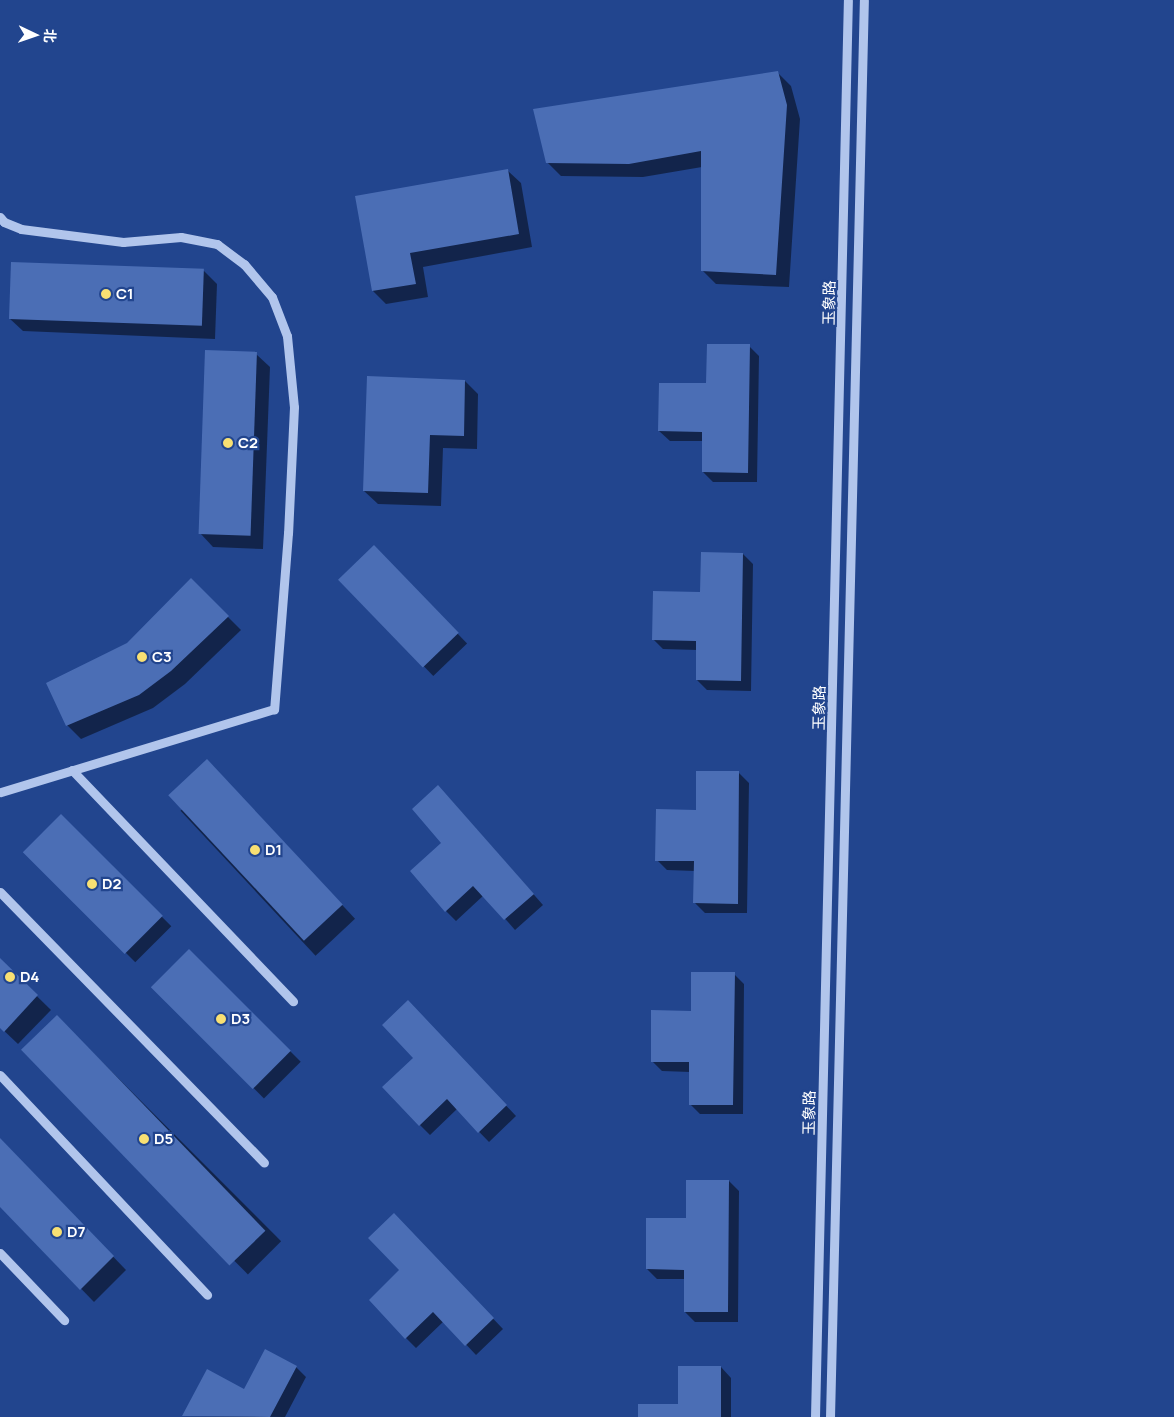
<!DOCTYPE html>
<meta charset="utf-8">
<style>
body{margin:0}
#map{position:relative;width:1174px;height:1417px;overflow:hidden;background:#22458e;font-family:Manrope,"Noto Sans SC",sans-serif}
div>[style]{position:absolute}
.shadow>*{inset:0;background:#0007;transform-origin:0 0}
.building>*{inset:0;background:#4b6eb5;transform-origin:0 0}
.minor>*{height:9px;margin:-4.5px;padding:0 4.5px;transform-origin:4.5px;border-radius:4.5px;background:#b1c5ec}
.dots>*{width:14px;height:14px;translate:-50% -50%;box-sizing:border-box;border:2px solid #22458e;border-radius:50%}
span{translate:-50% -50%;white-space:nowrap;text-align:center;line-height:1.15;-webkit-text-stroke:4.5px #22458e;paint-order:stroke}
.poi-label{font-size:15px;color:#fff;font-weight:700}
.left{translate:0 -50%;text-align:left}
.street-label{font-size:15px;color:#fff}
.north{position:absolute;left:10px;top:10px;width:50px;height:50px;-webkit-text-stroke:4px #22458e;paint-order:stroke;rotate:93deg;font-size:14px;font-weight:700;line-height:20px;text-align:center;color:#fff}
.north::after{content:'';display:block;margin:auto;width:18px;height:22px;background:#fff;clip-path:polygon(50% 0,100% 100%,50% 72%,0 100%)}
</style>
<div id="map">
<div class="shadow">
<i style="clip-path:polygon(777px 72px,791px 86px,800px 119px,789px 287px,716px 284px,702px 270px,702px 167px,643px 177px,561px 176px,547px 162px)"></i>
<i style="clip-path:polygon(507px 170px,521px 183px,532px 247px,423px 267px,428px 297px,386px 304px,373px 291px,357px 197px)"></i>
<i style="clip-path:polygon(204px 271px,217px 284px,215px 339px,23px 331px,9px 318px)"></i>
<i style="clip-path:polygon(749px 346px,759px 356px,757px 482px,713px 482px,703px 472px,703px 441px,670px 441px,659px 431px)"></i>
<i style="clip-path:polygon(256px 354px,270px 367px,263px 549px,213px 547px,200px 533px)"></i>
<i style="clip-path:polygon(465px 381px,478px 394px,477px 449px,443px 448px,441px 506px,378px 504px,364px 491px)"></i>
<i style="left:374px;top:547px;width:134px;height:47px;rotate:46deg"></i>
<i style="clip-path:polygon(743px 554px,753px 564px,751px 691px,707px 690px,697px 680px,697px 650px,663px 649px,653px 639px)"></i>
<i style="clip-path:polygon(191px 580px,241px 630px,185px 684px,153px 708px,81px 739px,67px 725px,128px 644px)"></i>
<i style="clip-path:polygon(739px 773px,749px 783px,747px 913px,705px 913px,695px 903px,695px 871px,667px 870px,657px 860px,697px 811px)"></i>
<i style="left:220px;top:774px;width:198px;height:54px;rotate:47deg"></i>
<i style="clip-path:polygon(448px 797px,543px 905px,515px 930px,484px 895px,456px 921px,446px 911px,443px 844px)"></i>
<i style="left:61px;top:816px;width:156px;height:51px;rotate:45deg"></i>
<i style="left:189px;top:950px;width:158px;height:52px;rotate:45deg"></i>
<i style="clip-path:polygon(0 960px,51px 1010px,18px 1044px,0 1027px)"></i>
<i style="clip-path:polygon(734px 974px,744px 984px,743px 1114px,700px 1114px,690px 1104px,690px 1072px,662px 1071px,652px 1061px,692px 1012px)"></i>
<i style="clip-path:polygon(418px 1012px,516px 1116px,489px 1142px,457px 1109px,430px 1135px,420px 1125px,415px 1058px)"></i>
<i style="left:57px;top:1017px;width:317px;height:47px;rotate:45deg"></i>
<i style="clip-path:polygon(0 1139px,126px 1270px,94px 1302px,0 1205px)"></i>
<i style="clip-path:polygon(729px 1181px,739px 1191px,738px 1322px,695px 1322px,685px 1312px,685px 1279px,657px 1279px,647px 1269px,687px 1220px)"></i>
<i style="clip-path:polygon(404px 1225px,503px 1329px,476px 1355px,444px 1321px,416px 1348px,406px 1338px,401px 1270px)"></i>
<i style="clip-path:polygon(296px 1367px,306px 1377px,285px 1417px,183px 1416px,207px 1370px,244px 1390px)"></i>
<i style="clip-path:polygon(721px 1367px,731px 1378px,731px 1417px,639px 1417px,679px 1406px)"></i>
</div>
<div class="building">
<i style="clip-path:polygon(778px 71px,787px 105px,776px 275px,701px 271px,701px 151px,629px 164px,546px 163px,533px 109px)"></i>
<i style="clip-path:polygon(508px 169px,519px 234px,410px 253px,416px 284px,372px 291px,355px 196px)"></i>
<i style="left:11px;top:262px;width:193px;height:57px;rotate:2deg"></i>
<i style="clip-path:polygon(707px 344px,750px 344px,748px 473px,702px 472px,702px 432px,658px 431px,659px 383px,706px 383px)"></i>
<i style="left:205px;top:350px;width:52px;height:184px;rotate:2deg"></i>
<i style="clip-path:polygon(367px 376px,465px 380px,464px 436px,430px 435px,428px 493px,363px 491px)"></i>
<i style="left:374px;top:545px;width:122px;height:50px;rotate:46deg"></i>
<i style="clip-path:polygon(701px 552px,743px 553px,741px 681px,696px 680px,696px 641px,652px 640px,653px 591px,700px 592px)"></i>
<i style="clip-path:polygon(191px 578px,229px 616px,171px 671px,139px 695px,66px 726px,46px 683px,127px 643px)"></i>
<i style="left:207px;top:759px;width:199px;height:53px;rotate:47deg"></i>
<i style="clip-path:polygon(696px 771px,739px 771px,738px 904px,693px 903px,694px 861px,655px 861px,656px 809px,696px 810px)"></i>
<i style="clip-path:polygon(438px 785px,534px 894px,504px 920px,473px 886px,445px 912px,410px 871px,441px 843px,412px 809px)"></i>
<i style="left:61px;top:814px;width:144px;height:54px;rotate:45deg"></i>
<i style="left:189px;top:949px;width:144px;height:54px;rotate:45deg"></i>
<i style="clip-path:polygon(0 958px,38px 995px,4px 1032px,0 1028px)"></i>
<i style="clip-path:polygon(691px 972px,735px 972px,733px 1105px,689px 1105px,689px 1062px,651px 1062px,651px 1010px,691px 1011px)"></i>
<i style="clip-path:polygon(408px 1000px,507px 1105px,478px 1133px,447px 1099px,419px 1126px,382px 1087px,413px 1058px,382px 1025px)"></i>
<i style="left:57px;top:1015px;width:300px;height:50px;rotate:46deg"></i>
<i style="clip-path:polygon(0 1138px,114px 1256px,80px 1290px,0 1207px)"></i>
<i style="clip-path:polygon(686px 1180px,729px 1180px,728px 1312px,684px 1312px,684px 1270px,646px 1269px,646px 1218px,686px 1218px)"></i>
<i style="clip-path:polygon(394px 1213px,494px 1318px,465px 1346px,433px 1312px,405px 1339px,369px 1300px,399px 1270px,368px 1238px)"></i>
<i style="clip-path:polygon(265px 1349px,297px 1366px,270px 1417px,182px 1416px,207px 1369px,244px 1389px)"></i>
<i style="clip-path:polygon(678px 1366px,721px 1366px,721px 1417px,638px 1417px,638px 1404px,678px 1404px)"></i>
</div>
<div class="minor">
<i style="left:0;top:217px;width:6px;rotate:51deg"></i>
<i style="left:4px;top:222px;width:18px;rotate:22deg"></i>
<i style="left:21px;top:229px;width:103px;rotate:7.3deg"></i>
<i style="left:123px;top:242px;width:58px;rotate:-4.9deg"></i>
<i style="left:181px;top:237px;width:37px;rotate:11deg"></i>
<i style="left:217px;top:244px;width:34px;rotate:37deg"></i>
<i style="left:244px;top:264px;width:43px;rotate:49.7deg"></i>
<i style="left:272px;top:297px;width:42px;rotate:69deg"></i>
<i style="left:287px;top:336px;width:71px;rotate:84.4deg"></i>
<i style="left:294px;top:407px;width:126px;rotate:92.7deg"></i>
<i style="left:288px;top:533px;width:177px;rotate:94.5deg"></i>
<i style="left:274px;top:709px;width:286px;rotate:163.1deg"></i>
<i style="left:72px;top:770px;width:320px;rotate:46.3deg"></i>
<i style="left:0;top:892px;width:378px;rotate:45.7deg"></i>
<i style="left:0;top:1075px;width:302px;rotate:46.7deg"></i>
<i style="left:0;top:1253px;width:93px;rotate:46.3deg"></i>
<i style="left:815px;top:1417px;width:1417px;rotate:-88.67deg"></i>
<i style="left:830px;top:1417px;width:1417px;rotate:-88.63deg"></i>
</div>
<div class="dots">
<i style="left:106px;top:294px;background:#f8e073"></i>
<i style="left:228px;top:443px;background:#f8e073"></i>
<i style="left:142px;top:657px;background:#f8e073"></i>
<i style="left:255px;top:850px;background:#f8e073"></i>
<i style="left:92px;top:884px;background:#f8e073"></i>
<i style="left:10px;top:977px;background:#f8e073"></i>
<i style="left:221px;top:1019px;background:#f8e073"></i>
<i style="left:144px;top:1139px;background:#f8e073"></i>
<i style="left:57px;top:1232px;background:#f8e073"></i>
</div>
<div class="poi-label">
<span class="left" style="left:116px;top:294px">C1</span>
<span class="left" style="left:238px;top:443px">C2</span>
<span class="left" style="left:152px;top:657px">C3</span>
<span class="left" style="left:265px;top:850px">D1</span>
<span class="left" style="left:102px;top:884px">D2</span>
<span class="left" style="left:20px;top:977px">D4</span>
<span class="left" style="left:231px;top:1019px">D3</span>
<span class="left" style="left:154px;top:1139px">D5</span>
<span class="left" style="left:67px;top:1232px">D7</span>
</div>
<div class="street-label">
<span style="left:829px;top:303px;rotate:-89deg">玉象路</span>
<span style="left:819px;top:708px;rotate:-89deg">玉象路</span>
<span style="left:809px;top:1113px;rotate:-89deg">玉象路</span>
</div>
<div class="north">北</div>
</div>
